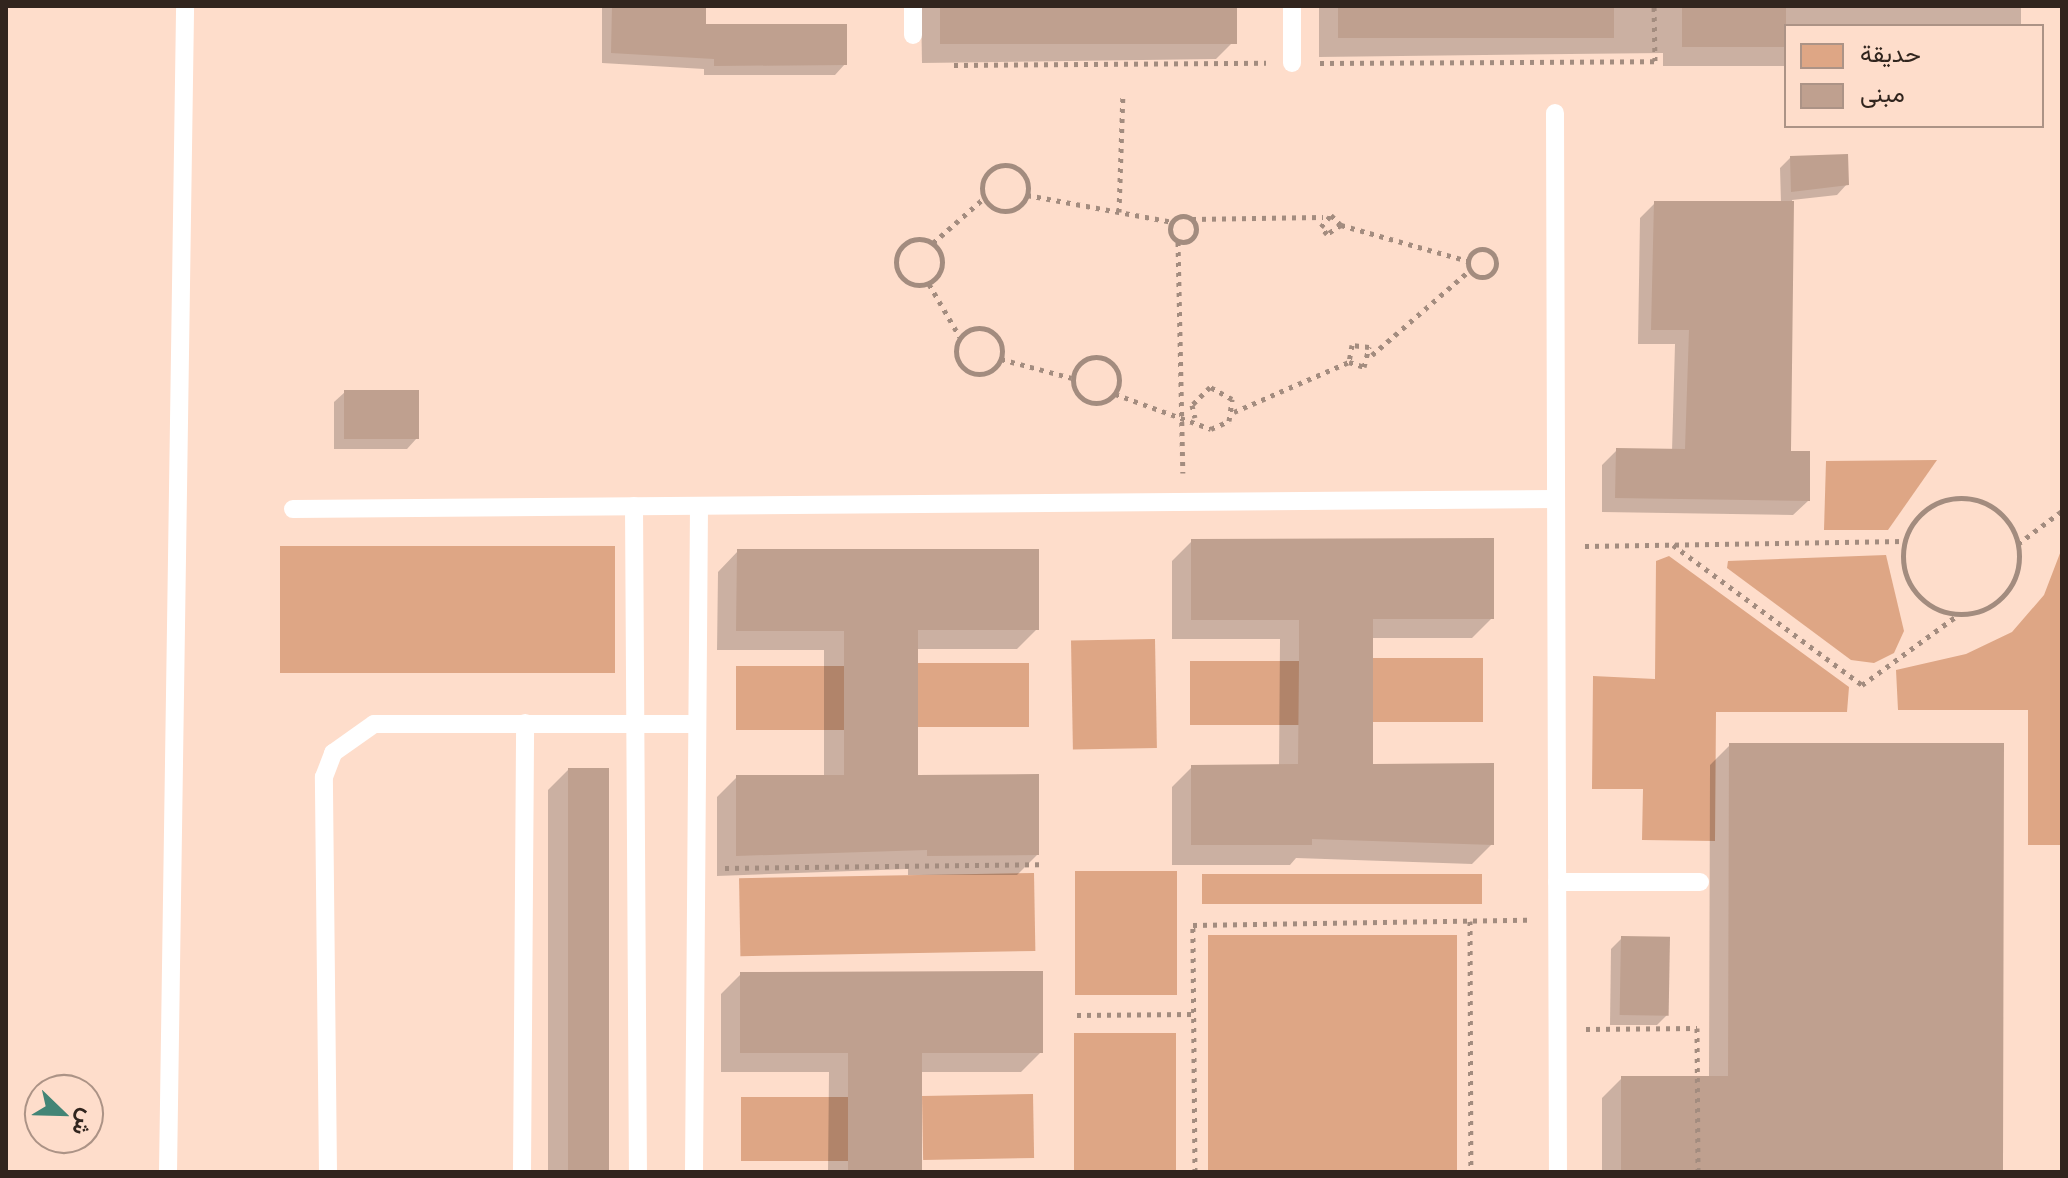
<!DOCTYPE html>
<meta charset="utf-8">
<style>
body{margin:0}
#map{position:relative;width:2068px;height:1178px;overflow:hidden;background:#feddcb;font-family:"Source Serif 4",Vazirmatn,serif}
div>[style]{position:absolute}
.green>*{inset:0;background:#dea685;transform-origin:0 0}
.shadow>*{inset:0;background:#0003}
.building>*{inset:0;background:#bfa08f;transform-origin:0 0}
.path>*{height:5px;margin-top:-2.5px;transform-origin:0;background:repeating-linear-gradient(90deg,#a38c7f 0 4px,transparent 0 10px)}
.path>.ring{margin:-2.5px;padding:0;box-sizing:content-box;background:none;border:5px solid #a38c7f;border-radius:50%}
.lane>*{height:18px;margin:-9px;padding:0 9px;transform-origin:9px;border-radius:9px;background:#fff}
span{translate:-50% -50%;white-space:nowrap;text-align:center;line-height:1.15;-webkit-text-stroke:6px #feddcb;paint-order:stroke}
.frame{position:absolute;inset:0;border:8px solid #31251e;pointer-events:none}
.legend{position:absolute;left:1784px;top:24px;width:260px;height:104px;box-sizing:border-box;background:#feddcb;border:2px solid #ac9386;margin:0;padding:10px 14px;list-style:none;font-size:24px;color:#31251e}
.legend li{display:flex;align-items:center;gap:16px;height:40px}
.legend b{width:40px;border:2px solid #ac9386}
.north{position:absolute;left:24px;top:1074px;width:80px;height:80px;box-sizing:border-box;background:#feddcb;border:2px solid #ac9386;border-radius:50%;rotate:113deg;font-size:22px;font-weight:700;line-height:32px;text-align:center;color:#31251e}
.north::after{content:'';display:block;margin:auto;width:28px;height:36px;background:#438576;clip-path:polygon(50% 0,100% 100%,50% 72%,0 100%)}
</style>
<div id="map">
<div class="green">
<i style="clip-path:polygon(1937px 460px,1888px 530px,1824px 530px,1826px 461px)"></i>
<i style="left:615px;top:546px;width:127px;height:335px;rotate:90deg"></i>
<i style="clip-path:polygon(2062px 548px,2062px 845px,2028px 845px,2028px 710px,1898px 710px,1896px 670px,1966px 654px,2012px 632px,2044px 595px)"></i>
<i style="clip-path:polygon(1886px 555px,1904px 631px,1894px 653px,1874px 663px,1851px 660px,1727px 568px,1728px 561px)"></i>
<i style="clip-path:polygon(1669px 556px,1849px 687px,1847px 712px,1716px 712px,1715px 841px,1642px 840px,1643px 789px,1592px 789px,1593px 676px,1655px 679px,1656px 561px)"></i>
<i style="left:1155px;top:639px;width:109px;height:84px;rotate:89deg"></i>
<i style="left:1483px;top:658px;width:64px;height:110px;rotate:90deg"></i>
<i style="left:1299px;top:661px;width:64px;height:109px;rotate:90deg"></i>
<i style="left:1029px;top:663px;width:64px;height:111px;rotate:90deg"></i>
<i style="left:844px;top:666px;width:64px;height:108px;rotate:90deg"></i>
<i style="left:1075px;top:871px;width:102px;height:124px"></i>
<i style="left:1034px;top:873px;width:78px;height:295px;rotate:89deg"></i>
<i style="left:1482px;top:874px;width:30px;height:280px;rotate:90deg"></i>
<i style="left:1457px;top:935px;width:237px;height:249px;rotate:90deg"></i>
<i style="left:1074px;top:1033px;width:102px;height:139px"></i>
<i style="left:1033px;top:1094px;width:64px;height:111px;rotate:89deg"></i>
<i style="left:741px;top:1097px;width:107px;height:64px"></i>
</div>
<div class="shadow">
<i style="clip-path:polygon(602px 6px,704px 6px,704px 26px,845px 64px,835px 75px,704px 75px,704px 69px,602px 63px)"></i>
<i style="clip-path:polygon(921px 6px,1235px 6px,1236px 39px,1216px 59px,922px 63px)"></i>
<i style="clip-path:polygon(1319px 6px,2021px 6px,2021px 26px,1786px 26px,1786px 66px,1663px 66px,1663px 53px,1319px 57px)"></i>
<i style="clip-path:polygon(1790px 158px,1847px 184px,1837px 195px,1792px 200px,1789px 453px,1808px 501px,1793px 515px,1602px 512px,1602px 465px,1617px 450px,1672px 451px,1675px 344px,1638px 344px,1640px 218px,1655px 203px,1781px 203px,1780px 168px)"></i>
<i style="clip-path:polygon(345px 392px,417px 438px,407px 449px,334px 449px,334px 402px)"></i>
<i style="clip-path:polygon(1192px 541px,1492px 618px,1472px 638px,1371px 638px,1371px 766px,1492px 844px,1472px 864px,1296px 858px,1290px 865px,1172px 865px,1172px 787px,1192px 767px,1279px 766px,1280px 639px,1172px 639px,1172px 561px)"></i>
<i style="clip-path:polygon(738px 551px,1037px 629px,1017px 649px,916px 649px,916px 777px,1037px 855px,1017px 875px,908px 875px,908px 869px,717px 876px,717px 797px,737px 777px,824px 777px,824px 650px,717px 650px,718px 572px)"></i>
<i style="clip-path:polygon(1730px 745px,2001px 1172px,1602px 1172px,1602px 1098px,1622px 1078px,1709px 1078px,1710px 765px)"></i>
<i style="clip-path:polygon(568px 770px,608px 1172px,548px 1172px,548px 790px)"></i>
<i style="clip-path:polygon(1622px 938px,1667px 1015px,1657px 1025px,1610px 1025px,1611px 949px)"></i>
<i style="clip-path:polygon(741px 974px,1041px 1052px,1021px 1072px,920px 1072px,920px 1172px,828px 1172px,829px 1072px,721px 1072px,721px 994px)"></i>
</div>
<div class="building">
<i style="clip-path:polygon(612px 6px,706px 6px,706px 24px,847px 24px,847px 65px,714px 66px,714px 59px,611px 53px)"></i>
<i style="left:940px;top:6px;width:297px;height:38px"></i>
<i style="left:1338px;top:6px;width:276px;height:32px"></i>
<i style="left:1682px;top:6px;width:104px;height:41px"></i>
<i style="clip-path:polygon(1848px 154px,1849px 185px,1791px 192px,1790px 156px)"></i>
<i style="clip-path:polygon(1654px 201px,1794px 201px,1791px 451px,1810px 451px,1810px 501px,1615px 498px,1616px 448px,1685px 449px,1689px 330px,1651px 330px)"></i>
<i style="left:344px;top:390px;width:75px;height:49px"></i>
<i style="clip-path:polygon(1494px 538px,1494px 619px,1373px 619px,1373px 764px,1494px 763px,1494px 845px,1312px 839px,1312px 845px,1191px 845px,1191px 765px,1298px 764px,1299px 661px,1299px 620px,1191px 620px,1191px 539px)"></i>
<i style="clip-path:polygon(737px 549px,1039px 549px,1039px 630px,918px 630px,918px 775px,1039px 774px,1039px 855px,927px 856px,927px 850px,736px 856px,736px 775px,844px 775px,844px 631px,736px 631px)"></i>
<i style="clip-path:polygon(1729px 743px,2004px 743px,2003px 1172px,1621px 1172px,1621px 1076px,1728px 1076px)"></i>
<i style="left:568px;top:768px;width:41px;height:404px"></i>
<i style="left:1621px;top:936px;width:49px;height:79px;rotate:1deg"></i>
<i style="clip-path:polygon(1043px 971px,1043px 1053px,922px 1053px,922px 1172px,848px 1172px,848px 1053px,740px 1053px,740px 972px)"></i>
</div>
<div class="path">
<i style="left:1320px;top:63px;width:335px;rotate:-0.3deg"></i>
<i style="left:1655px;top:61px;width:55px;rotate:-91deg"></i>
<i style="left:954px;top:65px;width:312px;rotate:-0.4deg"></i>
<i class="ring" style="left:982px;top:165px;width:41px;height:41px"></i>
<i style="left:1027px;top:195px;width:147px;rotate:10.5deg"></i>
<i style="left:1119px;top:212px;width:119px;rotate:-88.1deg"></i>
<i style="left:1331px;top:215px;width:14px;rotate:45deg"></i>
<i style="left:1341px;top:225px;width:17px;rotate:147deg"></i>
<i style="left:1327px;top:234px;width:9px;rotate:-131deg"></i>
<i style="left:1321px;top:227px;width:16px;rotate:-50deg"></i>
<i class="ring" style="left:1170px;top:216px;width:21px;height:21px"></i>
<i style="left:1192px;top:219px;width:131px;rotate:-0.9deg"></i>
<i style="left:1341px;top:225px;width:132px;rotate:15.8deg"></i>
<i class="ring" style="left:896px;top:239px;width:41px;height:41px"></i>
<i style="left:1178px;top:242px;width:231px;rotate:88.8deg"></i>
<i style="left:933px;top:243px;width:68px;rotate:-41.4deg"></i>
<i class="ring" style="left:1468px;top:249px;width:23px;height:23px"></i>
<i style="left:929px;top:284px;width:61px;rotate:59.7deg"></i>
<i class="ring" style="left:956px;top:328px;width:41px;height:41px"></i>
<i style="left:1372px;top:355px;width:130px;rotate:-40.9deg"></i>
<i class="ring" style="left:1073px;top:357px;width:41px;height:41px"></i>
<i style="left:1001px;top:359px;width:73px;rotate:15deg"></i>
<i style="left:1115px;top:394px;width:102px;rotate:20deg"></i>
<i style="left:1211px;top:429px;width:20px;rotate:-24deg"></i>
<i style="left:1229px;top:421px;width:22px;rotate:-82deg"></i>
<i style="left:1232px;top:399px;width:25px;rotate:-151deg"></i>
<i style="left:1210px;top:387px;width:25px;rotate:135deg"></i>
<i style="left:1192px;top:405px;width:13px;rotate:77deg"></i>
<i style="left:1234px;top:412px;width:125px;rotate:-23.5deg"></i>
<i style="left:1349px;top:362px;width:16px;rotate:18deg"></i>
<i style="left:1364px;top:367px;width:21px;rotate:-76deg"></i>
<i style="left:1369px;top:347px;width:17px;rotate:-173deg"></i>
<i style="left:1352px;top:345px;width:17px;rotate:100deg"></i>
<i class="ring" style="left:1903px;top:498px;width:111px;height:111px"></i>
<i style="left:2018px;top:544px;width:55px;rotate:-36.9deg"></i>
<i style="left:1673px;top:545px;width:235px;rotate:36.5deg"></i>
<i style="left:1862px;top:685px;width:119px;rotate:-36.1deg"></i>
<i style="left:1585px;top:546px;width:319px;rotate:-0.9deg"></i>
<i style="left:725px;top:868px;width:317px;rotate:-0.7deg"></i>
<i style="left:1470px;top:921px;width:251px;rotate:89.8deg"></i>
<i style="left:1077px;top:1015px;width:117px;rotate:-0.5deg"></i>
<i style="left:1586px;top:1029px;width:111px;rotate:-0.5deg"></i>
<i style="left:1697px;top:1028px;width:144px;rotate:89.6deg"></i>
<i style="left:1195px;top:1172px;width:247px;rotate:-90.5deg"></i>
<i style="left:1193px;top:925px;width:335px;rotate:-0.9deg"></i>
</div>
<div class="lane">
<i style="left:913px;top:6px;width:29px;rotate:90deg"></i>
<i style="left:1292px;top:6px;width:57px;rotate:90deg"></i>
<i style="left:1555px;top:113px;width:1059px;rotate:89.84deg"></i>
<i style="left:634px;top:506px;width:666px;rotate:89.66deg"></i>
<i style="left:293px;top:509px;width:1263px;rotate:-0.45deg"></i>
<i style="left:1557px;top:882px;width:143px"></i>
<i style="left:168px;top:1172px;width:1166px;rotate:-89.16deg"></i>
<i style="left:328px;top:1172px;width:395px;rotate:-90.6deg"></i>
<i style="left:324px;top:777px;width:26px;rotate:-69deg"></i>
<i style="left:333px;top:753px;width:50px;rotate:-35.3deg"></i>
<i style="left:374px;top:724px;width:323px"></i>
<i style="left:522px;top:1172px;width:449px;rotate:-89.6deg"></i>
<i style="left:694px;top:1172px;width:666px;rotate:-89.57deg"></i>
</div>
<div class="frame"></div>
<ul class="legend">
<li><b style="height:22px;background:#dea685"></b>حديقة</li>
<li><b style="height:22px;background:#bfa08f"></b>مبنى</li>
</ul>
<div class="north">ش</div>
</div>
